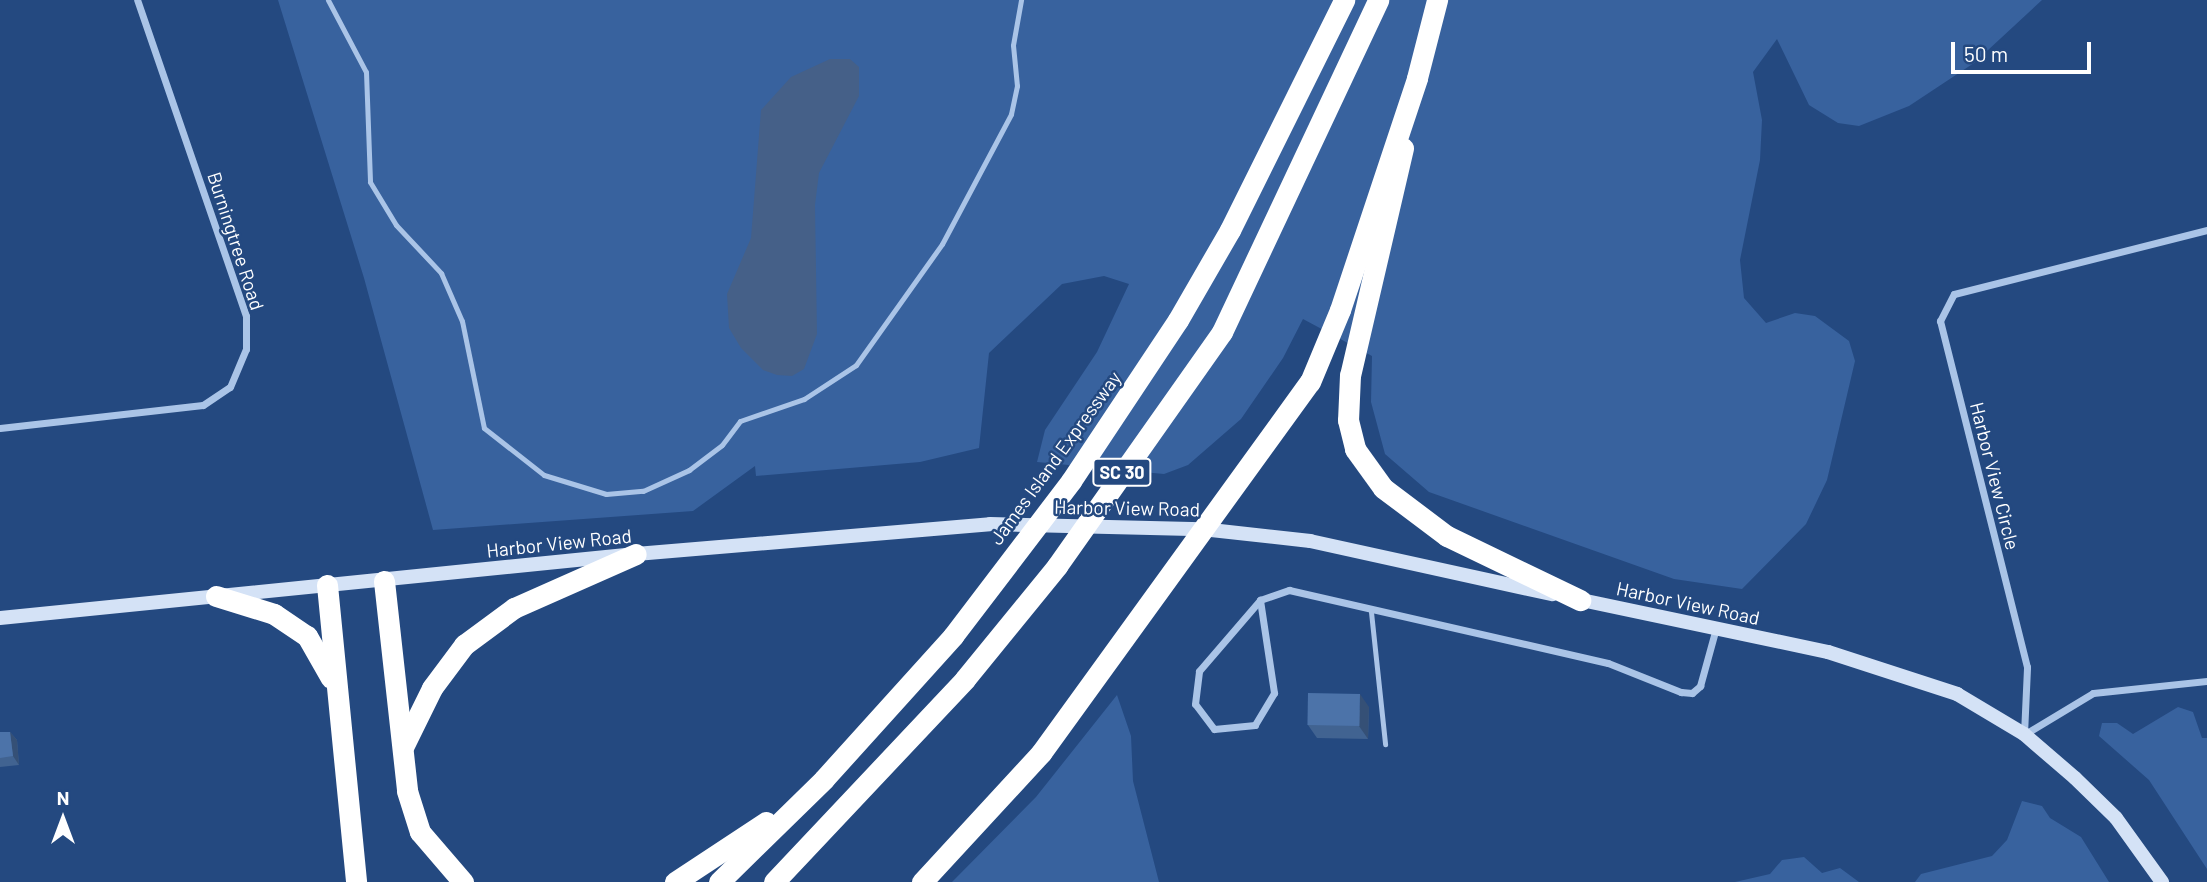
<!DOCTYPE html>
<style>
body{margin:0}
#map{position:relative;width:2207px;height:882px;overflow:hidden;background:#244980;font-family:Barlow,sans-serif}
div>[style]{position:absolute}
.green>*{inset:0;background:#38629e}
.water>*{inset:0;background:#456088}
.service>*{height:5px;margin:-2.5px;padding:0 2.5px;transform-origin:2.5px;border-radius:2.5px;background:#aac4e7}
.minor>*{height:7px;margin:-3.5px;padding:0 3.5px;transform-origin:3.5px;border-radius:3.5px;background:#aac4e7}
.secondary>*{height:14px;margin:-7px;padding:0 7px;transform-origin:7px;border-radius:7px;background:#d4e2f6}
.motorway>*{height:21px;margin:-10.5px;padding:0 10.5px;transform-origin:10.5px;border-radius:10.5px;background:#fff}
.wall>*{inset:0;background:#416391}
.shaded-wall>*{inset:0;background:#355076}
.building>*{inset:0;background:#4c73a9;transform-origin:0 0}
span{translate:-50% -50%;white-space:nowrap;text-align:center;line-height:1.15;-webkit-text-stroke:5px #244980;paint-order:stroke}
.shield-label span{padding:2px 5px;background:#244980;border:2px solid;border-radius:5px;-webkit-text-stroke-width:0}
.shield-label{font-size:18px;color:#fff;font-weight:700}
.street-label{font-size:19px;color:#fff}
.north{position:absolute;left:28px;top:784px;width:70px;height:70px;-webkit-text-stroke:5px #244980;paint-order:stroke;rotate:0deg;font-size:19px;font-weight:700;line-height:28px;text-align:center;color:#fff}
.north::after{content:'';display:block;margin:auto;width:24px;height:32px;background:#fff;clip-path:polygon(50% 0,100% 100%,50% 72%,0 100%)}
.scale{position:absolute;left:1951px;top:42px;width:140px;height:32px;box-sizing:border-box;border:4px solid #fff;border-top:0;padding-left:9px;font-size:21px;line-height:24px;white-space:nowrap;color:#fff;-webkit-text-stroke:5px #244980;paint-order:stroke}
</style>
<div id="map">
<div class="green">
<i style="clip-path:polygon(278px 0,2042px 0,1974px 63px,1909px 106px,1859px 126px,1838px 123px,1809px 105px,1777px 39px,1753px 72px,1762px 120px,1760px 160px,1740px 260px,1744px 298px,1766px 323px,1795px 313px,1815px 316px,1849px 341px,1855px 361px,1827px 480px,1806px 524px,1742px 589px,1674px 579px,1429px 492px,1385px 454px,1371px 402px,1372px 356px,1303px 319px,1283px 358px,1241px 419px,1188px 465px,1164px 474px,1037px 462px,1045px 430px,1097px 352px,1129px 284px,1104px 276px,1062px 284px,989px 353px,979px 448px,920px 462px,756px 476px,755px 466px,693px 511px,433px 530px,364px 278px)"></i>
<i style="clip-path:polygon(1117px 695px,1131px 736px,1133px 781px,1159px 882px,952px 882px,1036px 797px)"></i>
<i style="clip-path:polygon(2178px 707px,2193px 712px,2202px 738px,2207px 738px,2207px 869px,2149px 780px,2099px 736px,2102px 723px,2117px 723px,2133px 734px)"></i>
<i style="clip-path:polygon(2022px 801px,2042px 806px,2050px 818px,2081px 837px,2109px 882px,1915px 882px,1921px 874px,1992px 856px,2007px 840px)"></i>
<i style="clip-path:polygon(1804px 857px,1822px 873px,1840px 868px,1859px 882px,1735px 882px,1770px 874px,1782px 860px)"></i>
</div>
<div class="water">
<i style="clip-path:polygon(830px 59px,850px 59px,859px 67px,859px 96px,819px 173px,815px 205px,817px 334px,804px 369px,792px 376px,777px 375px,763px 370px,741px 348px,729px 328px,727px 294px,751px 238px,761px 110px,791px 77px)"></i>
</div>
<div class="service">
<i style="left:328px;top:0;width:81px;rotate:62.2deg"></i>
<i style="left:366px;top:72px;width:110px;rotate:87.9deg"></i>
<i style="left:370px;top:182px;width:50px;rotate:58.8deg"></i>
<i style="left:396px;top:225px;width:66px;rotate:46.8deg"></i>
<i style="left:441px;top:273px;width:52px;rotate:66.4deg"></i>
<i style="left:462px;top:321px;width:109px;rotate:78.4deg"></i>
<i style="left:484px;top:428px;width:76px;rotate:38.1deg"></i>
<i style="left:544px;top:475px;width:65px;rotate:17deg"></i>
<i style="left:606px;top:494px;width:37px;rotate:-5deg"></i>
<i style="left:643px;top:491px;width:51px;rotate:-24.5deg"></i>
<i style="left:689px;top:470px;width:41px;rotate:-37.1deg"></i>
<i style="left:722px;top:445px;width:30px;rotate:-53deg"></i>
<i style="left:740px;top:421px;width:68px;rotate:-19deg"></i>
<i style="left:804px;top:399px;width:62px;rotate:-33.2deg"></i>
<i style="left:856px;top:365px;width:148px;rotate:-54.6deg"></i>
<i style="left:942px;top:244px;width:147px;rotate:-62deg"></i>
<i style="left:1011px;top:114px;width:29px;rotate:-78deg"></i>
<i style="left:1017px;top:86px;width:41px;rotate:-95.6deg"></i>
<i style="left:1013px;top:45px;width:46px;rotate:-79.9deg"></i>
<i style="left:1371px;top:612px;width:133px;rotate:83.9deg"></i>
</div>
<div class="minor">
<i style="left:0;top:428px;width:204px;rotate:-6.5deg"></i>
<i style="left:203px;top:405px;width:32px;rotate:-34deg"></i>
<i style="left:230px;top:387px;width:41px;rotate:-67.2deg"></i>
<i style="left:246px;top:349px;width:33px;rotate:-90deg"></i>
<i style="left:246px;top:316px;width:334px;rotate:-109deg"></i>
<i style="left:1260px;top:600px;width:94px;rotate:81.4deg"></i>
<i style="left:1274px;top:693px;width:37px;rotate:121deg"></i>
<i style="left:1255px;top:725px;width:41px;rotate:174.4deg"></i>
<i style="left:1214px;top:729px;width:31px;rotate:-127deg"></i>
<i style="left:1195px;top:704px;width:33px;rotate:-83deg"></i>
<i style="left:1199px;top:671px;width:94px;rotate:-49.3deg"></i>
<i style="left:1260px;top:600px;width:31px;rotate:-19deg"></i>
<i style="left:1289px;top:590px;width:327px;rotate:12.9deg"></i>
<i style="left:1608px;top:663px;width:79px;rotate:21.7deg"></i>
<i style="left:1681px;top:692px;width:11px;rotate:5deg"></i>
<i style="left:1692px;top:693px;width:11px;rotate:-41deg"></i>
<i style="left:1700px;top:686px;width:60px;rotate:-74.6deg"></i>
<i style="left:2024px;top:734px;width:67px;rotate:-87.4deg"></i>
<i style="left:2027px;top:667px;width:357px;rotate:-104.1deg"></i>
<i style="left:1940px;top:321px;width:30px;rotate:-63deg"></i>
<i style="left:1954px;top:294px;width:261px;rotate:-14.2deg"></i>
<i style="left:2025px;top:734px;width:79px;rotate:-31.1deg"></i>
<i style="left:2093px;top:693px;width:115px;rotate:-6deg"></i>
</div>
<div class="secondary">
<i style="left:1572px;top:598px;width:262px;rotate:11.9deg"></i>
<i style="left:1828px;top:652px;width:136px;rotate:18deg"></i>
<i style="left:1957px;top:694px;width:78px;rotate:30.8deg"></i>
<i style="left:2024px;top:734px;width:67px;rotate:40.8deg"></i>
<i style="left:2075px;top:778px;width:57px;rotate:44.3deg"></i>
<i style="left:2116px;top:818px;width:79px;rotate:54.3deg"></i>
<i style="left:0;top:618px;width:639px;rotate:-5.75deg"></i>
<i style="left:636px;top:554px;width:355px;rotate:-4.8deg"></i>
<i style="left:990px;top:524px;width:212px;rotate:1.4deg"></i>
<i style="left:1202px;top:529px;width:109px;rotate:6.3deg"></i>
<i style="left:1310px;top:541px;width:248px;rotate:12.4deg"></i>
</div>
<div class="motorway">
<i style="left:1403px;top:148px;width:233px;rotate:103.1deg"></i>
<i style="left:1350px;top:375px;width:45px;rotate:92.5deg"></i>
<i style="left:1348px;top:420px;width:30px;rotate:76deg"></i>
<i style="left:1355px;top:449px;width:48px;rotate:54.3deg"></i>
<i style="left:1383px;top:488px;width:80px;rotate:36.9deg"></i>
<i style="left:1447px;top:536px;width:148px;rotate:25.7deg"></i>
<i style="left:384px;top:581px;width:211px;rotate:83.7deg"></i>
<i style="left:407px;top:791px;width:43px;rotate:72.4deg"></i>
<i style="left:420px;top:832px;width:66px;rotate:49.3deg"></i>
<i style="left:327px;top:585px;width:298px;rotate:84.4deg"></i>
<i style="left:216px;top:596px;width:61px;rotate:17.2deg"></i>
<i style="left:274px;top:614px;width:40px;rotate:34deg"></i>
<i style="left:307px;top:636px;width:48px;rotate:60.3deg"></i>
<i style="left:404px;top:745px;width:64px;rotate:-63.8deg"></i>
<i style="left:432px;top:688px;width:54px;rotate:-53.3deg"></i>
<i style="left:464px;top:645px;width:62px;rotate:-36.5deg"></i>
<i style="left:514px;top:608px;width:133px;rotate:-23.9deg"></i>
<i style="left:675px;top:882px;width:109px;rotate:-33.4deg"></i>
<i style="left:719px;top:882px;width:147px;rotate:-44.4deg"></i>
<i style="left:824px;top:779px;width:193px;rotate:-47.9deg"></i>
<i style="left:953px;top:636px;width:195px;rotate:-52.7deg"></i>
<i style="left:1071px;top:481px;width:193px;rotate:-56.4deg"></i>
<i style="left:1178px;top:320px;width:104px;rotate:-60deg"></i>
<i style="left:1230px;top:230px;width:257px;rotate:-63.6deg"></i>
<i style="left:774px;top:882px;width:279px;rotate:-46.7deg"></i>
<i style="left:965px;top:679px;width:146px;rotate:-50.8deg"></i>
<i style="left:1057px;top:566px;width:286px;rotate:-54.8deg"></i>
<i style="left:1222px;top:332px;width:367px;rotate:-64.8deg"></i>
<i style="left:922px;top:882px;width:176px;rotate:-47.3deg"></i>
<i style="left:1041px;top:753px;width:458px;rotate:-54.1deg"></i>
<i style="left:1310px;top:382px;width:78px;rotate:-67.4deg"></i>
<i style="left:1340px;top:310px;width:244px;rotate:-71.6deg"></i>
<i style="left:1417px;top:78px;width:81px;rotate:-75.6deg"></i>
</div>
<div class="wall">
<i style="clip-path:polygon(1369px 707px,1368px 739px,1317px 738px,1308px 725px)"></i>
<i style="clip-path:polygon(0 732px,10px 732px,17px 740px,19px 765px,0 767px)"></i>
</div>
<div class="shaded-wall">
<i style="clip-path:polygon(1360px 694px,1369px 707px,1368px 739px,1359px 726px)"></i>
<i style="clip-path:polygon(10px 732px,17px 740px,19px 765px,13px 756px)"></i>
</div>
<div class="building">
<i style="left:1308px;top:693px;width:52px;height:32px;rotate:1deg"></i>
<i style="clip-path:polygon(0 732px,10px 732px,13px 756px,0 758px)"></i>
</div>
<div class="shield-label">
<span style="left:1122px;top:472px">SC 30</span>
</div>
<div class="street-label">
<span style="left:236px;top:241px;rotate:72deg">Burningtree Road</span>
<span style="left:1055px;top:458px;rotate:-54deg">James Island Expressway</span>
<span style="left:1995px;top:476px;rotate:76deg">Harbor View Circle</span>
<span style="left:1127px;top:508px;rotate:1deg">Harbor View Road</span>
<span style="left:559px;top:543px;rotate:-6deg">Harbor View Road</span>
<span style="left:1688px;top:603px;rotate:12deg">Harbor View Road</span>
</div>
<div class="north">N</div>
<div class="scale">50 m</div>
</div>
